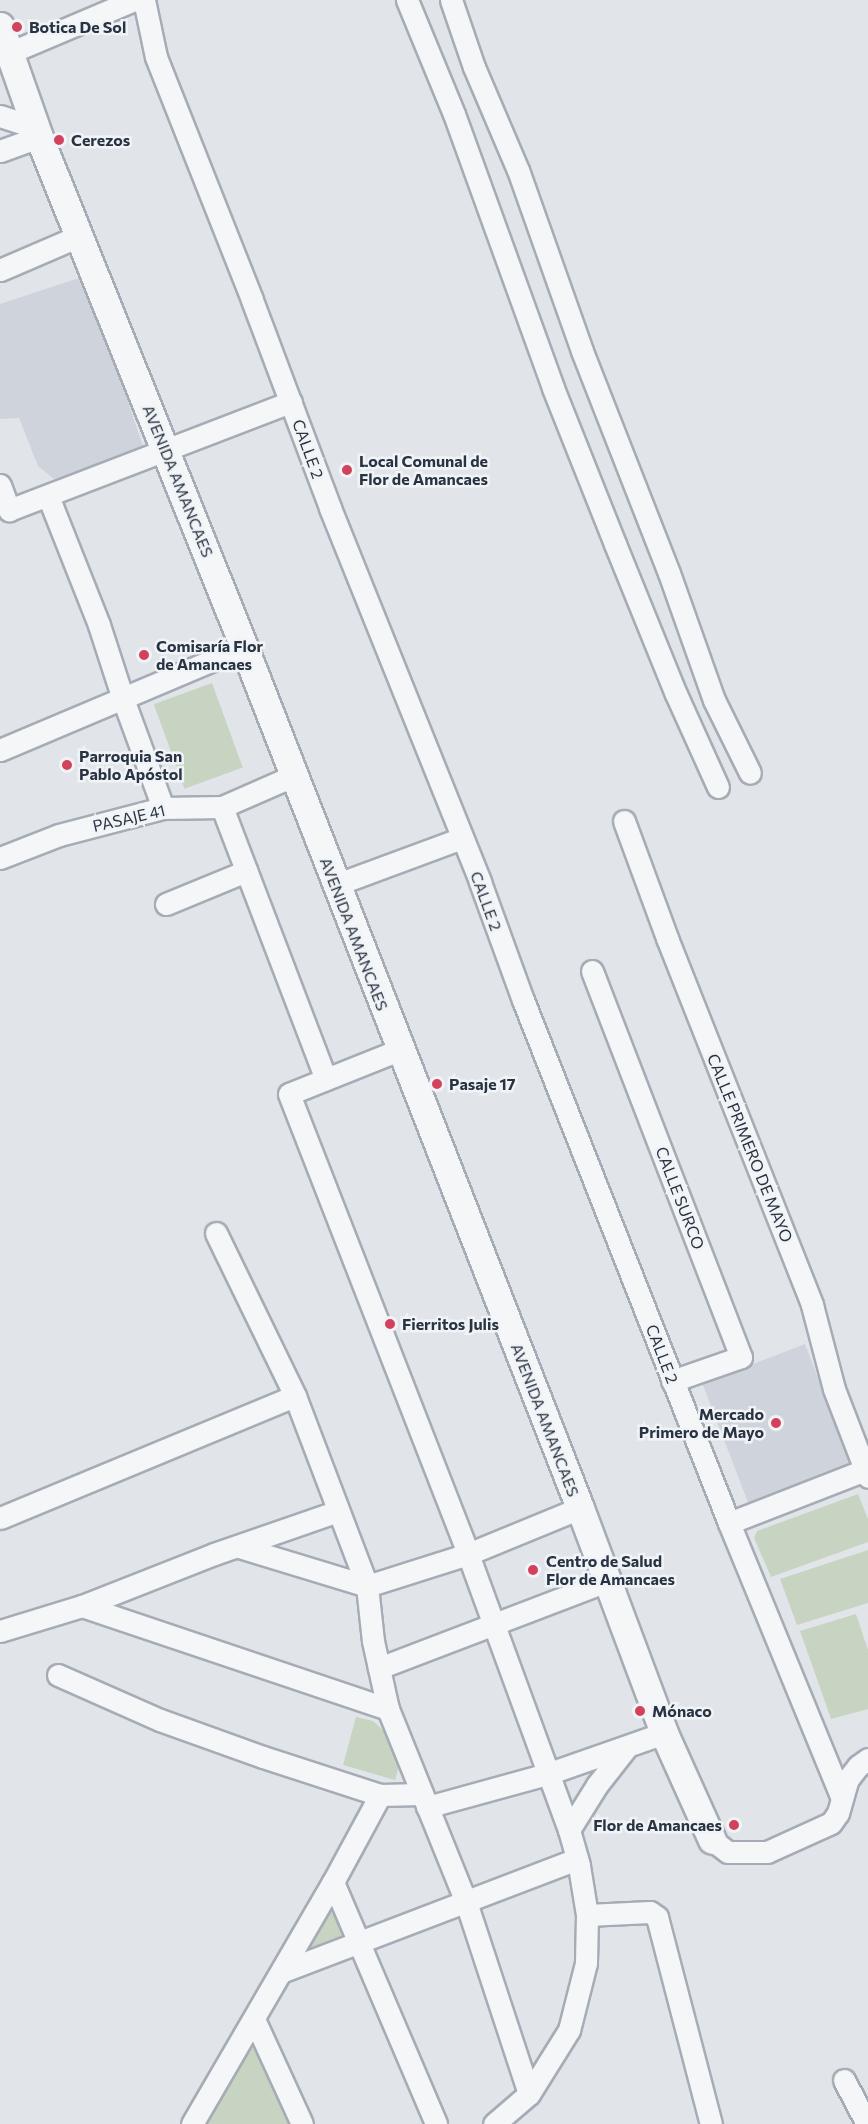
<!DOCTYPE html>
<meta charset="utf-8">
<style>
body{margin:0}
#map{position:relative;width:868px;height:2124px;overflow:hidden;background:#e1e5ea;font-family:Commissioner,sans-serif}
div>[style]{position:absolute}
.built>*{inset:0;background:#cfd4dc;transform-origin:0 0}
.green>*{inset:0;background:#c7d4c2;transform-origin:0 0}
.roads{filter:drop-shadow(2px 0 #a6acb5) drop-shadow(-2px 0 #a6acb5) drop-shadow(0 2px #a6acb5) drop-shadow(0 -2px #a6acb5)}
.minor>*{height:21px;margin:-10.5px;padding:0 10.5px;transform-origin:10.5px;border-radius:10.5px;background:#f4f6f8}
.tertiary>*{height:27px;margin:-13.5px;padding:0 13.5px;transform-origin:13.5px;border-radius:13.5px;background:#f4f6f8}
.dots>*{width:16px;height:16px;translate:-50% -50%;box-sizing:border-box;border:3px solid #f1f4f7;border-radius:50%}
span{translate:-50% -50%;white-space:nowrap;text-align:center;line-height:1.15;-webkit-text-stroke:5px #f1f4f7;paint-order:stroke}
.poi-label{font-size:16px;color:#293343;font-weight:700}
.left{translate:0 -50%;text-align:left}
.right{translate:-100% -50%;text-align:right}
.street-label{font-size:16px;color:#293343}
</style>
<div id="map">
<div class="built">
<i style="clip-path:polygon(85px 276px,144px 449px,54px 479px,38px 466px,19px 418px,0 419px,0 304px)"></i>
<i style="left:805px;top:1344px;width:129px;height:110px;rotate:69deg"></i>
</div>
<div class="green">
<i style="left:212px;top:683px;width:90px;height:62px;rotate:70deg"></i>
<i style="clip-path:polygon(858px 1494px,868px 1519px,868px 1542px,771px 1577px,754px 1538px,757px 1531px)"></i>
<i style="clip-path:polygon(868px 1550px,868px 1603px,797px 1625px,780px 1579px)"></i>
<i style="clip-path:polygon(856px 1614px,868px 1650px,868px 1709px,831px 1719px,800px 1631px)"></i>
<i style="clip-path:polygon(356px 1717px,373px 1721px,398px 1744px,401px 1759px,395px 1780px,343px 1765px)"></i>
<i style="clip-path:polygon(331px 1906px,334px 1906px,345px 1940px,309px 1957px,303px 1948px)"></i>
<i style="clip-path:polygon(252px 2048px,262px 2053px,289px 2124px,202px 2124px,247px 2050px)"></i>
</div>
<div class="roads">
<div class="minor">
<i style="left:144px;top:0;width:58px;rotate:78.1deg"></i>
<i style="left:156px;top:57px;width:261px;rotate:68.4deg"></i>
<i style="left:252px;top:300px;width:222px;rotate:69.4deg"></i>
<i style="left:330px;top:508px;width:403px;rotate:68.1deg"></i>
<i style="left:480px;top:882px;width:126px;rotate:70deg"></i>
<i style="left:523px;top:1000px;width:562px;rotate:68.5deg"></i>
<i style="left:729px;top:1523px;width:297px;rotate:67.7deg"></i>
<i style="left:407px;top:0;width:123px;rotate:67.6deg"></i>
<i style="left:454px;top:114px;width:291px;rotate:70.1deg"></i>
<i style="left:553px;top:388px;width:168px;rotate:68.3deg"></i>
<i style="left:615px;top:544px;width:162px;rotate:67.9deg"></i>
<i style="left:676px;top:694px;width:102px;rotate:65.7deg"></i>
<i style="left:451px;top:0;width:71px;rotate:71.1deg"></i>
<i style="left:474px;top:67px;width:112px;rotate:66.9deg"></i>
<i style="left:518px;top:170px;width:192px;rotate:70.5deg"></i>
<i style="left:582px;top:351px;width:238px;rotate:68.6deg"></i>
<i style="left:669px;top:573px;width:135px;rotate:70.5deg"></i>
<i style="left:714px;top:700px;width:81px;rotate:63.7deg"></i>
<i style="left:9px;top:53px;width:136px;rotate:-23deg"></i>
<i style="left:0;top:116px;width:38px;rotate:18deg"></i>
<i style="left:0;top:151px;width:41px;rotate:-19.7deg"></i>
<i style="left:0;top:270px;width:86px;rotate:-23.3deg"></i>
<i style="left:0;top:485px;width:27px;rotate:70deg"></i>
<i style="left:9px;top:510px;width:302px;rotate:-21deg"></i>
<i style="left:48px;top:496px;width:139px;rotate:68.4deg"></i>
<i style="left:99px;top:625px;width:78px;rotate:72deg"></i>
<i style="left:123px;top:699px;width:116px;rotate:69.8deg"></i>
<i style="left:0;top:750px;width:265px;rotate:-22.9deg"></i>
<i style="left:222px;top:807px;width:291px;rotate:69.1deg"></i>
<i style="left:624px;top:821px;width:125px;rotate:69.8deg"></i>
<i style="left:667px;top:938px;width:395px;rotate:68.4deg"></i>
<i style="left:812px;top:1305px;width:87px;rotate:75.3deg"></i>
<i style="left:834px;top:1389px;width:94px;rotate:68.9deg"></i>
<i style="left:0;top:858px;width:63px;rotate:-21.3deg"></i>
<i style="left:59px;top:835px;width:107px;rotate:-14.6deg"></i>
<i style="left:163px;top:808px;width:59px;rotate:-1deg"></i>
<i style="left:222px;top:807px;width:77px;rotate:-23.6deg"></i>
<i style="left:335px;top:885px;width:135px;rotate:-20.3deg"></i>
<i style="left:166px;top:904px;width:87px;rotate:-22.4deg"></i>
<i style="left:592px;top:971px;width:414px;rotate:68.9deg"></i>
<i style="left:741px;top:1357px;width:73px;rotate:160.8deg"></i>
<i style="left:399px;top:1050px;width:118px;rotate:158.2deg"></i>
<i style="left:289px;top:1094px;width:494px;rotate:68.7deg"></i>
<i style="left:468px;top:1554px;width:294px;rotate:69.9deg"></i>
<i style="left:569px;top:1830px;width:37px;rotate:74deg"></i>
<i style="left:579px;top:1866px;width:50px;rotate:80.7deg"></i>
<i style="left:587px;top:1915px;width:48px;rotate:91.2deg"></i>
<i style="left:586px;top:1963px;width:69px;rotate:104.2deg"></i>
<i style="left:569px;top:2030px;width:75px;rotate:122deg"></i>
<i style="left:529px;top:2094px;width:46px;rotate:139.4deg"></i>
<i style="left:216px;top:1233px;width:181px;rotate:64.1deg"></i>
<i style="left:295px;top:1396px;width:203px;rotate:69.2deg"></i>
<i style="left:367px;top:1586px;width:55px;rotate:83.8deg"></i>
<i style="left:373px;top:1641px;width:70px;rotate:77.6deg"></i>
<i style="left:388px;top:1709px;width:208px;rotate:68deg"></i>
<i style="left:466px;top:1902px;width:202px;rotate:71.8deg"></i>
<i style="left:0;top:1518px;width:319px;rotate:-22.5deg"></i>
<i style="left:729px;top:1523px;width:146px;rotate:-21.3deg"></i>
<i style="left:239px;top:1547px;width:134px;rotate:16.9deg"></i>
<i style="left:367px;top:1586px;width:106px;rotate:-17.6deg"></i>
<i style="left:468px;top:1554px;width:121px;rotate:-22.3deg"></i>
<i style="left:82px;top:1606px;width:323px;rotate:18.6deg"></i>
<i style="left:0;top:1631px;width:86px;rotate:-17deg"></i>
<i style="left:82px;top:1606px;width:142px;rotate:-21.5deg"></i>
<i style="left:214px;top:1554px;width:131px;rotate:-19.1deg"></i>
<i style="left:379px;top:1668px;width:244px;rotate:-20.9deg"></i>
<i style="left:58px;top:1675px;width:111px;rotate:23.8deg"></i>
<i style="left:160px;top:1720px;width:109px;rotate:19.8deg"></i>
<i style="left:263px;top:1757px;width:123px;rotate:18deg"></i>
<i style="left:380px;top:1795px;width:42px;rotate:-1.4deg"></i>
<i style="left:427px;top:1807px;width:124px;rotate:-15.4deg"></i>
<i style="left:547px;top:1774px;width:124px;rotate:-19.3deg"></i>
<i style="left:569px;top:1830px;width:53px;rotate:-58.1deg"></i>
<i style="left:597px;top:1785px;width:47px;rotate:-51.9deg"></i>
<i style="left:712px;top:1840px;width:20px;rotate:37deg"></i>
<i style="left:728px;top:1852px;width:39px"></i>
<i style="left:767px;top:1852px;width:70px;rotate:-24.4deg"></i>
<i style="left:831px;top:1823px;width:12px;rotate:-55deg"></i>
<i style="left:838px;top:1813px;width:35px;rotate:-74deg"></i>
<i style="left:848px;top:1779px;width:16px;rotate:-52deg"></i>
<i style="left:858px;top:1766px;width:12px;rotate:-35deg"></i>
<i style="left:333px;top:1882px;width:263px;rotate:66.9deg"></i>
<i style="left:587px;top:1915px;width:63px;rotate:-2.7deg"></i>
<i style="left:650px;top:1912px;width:9px;rotate:36deg"></i>
<i style="left:657px;top:1917px;width:214px;rotate:75.4deg"></i>
<i style="left:281px;top:1972px;width:317px;rotate:-20.9deg"></i>
<i style="left:254px;top:2019px;width:115px;rotate:65.4deg"></i>
<i style="left:844px;top:2080px;width:50px;rotate:62.4deg"></i>
<i style="left:192px;top:2124px;width:280px;rotate:-59.8deg"></i>
<i style="left:333px;top:1882px;width:99px;rotate:-61.6deg"></i>
</div>
<div class="tertiary">
<i style="left:0;top:26px;width:118px;rotate:70.6deg"></i>
<i style="left:39px;top:137px;width:550px;rotate:68.1deg"></i>
<i style="left:244px;top:647px;width:924px;rotate:68.68deg"></i>
<i style="left:580px;top:1508px;width:240px;rotate:69.5deg"></i>
<i style="left:664px;top:1733px;width:117px;rotate:65.8deg"></i>
</div>
</div>
<div class="dots">
<i style="left:17px;top:27px;background:#d3425d"></i>
<i style="left:59px;top:140px;background:#d3425d"></i>
<i style="left:347px;top:470px;background:#d3425d"></i>
<i style="left:144px;top:655px;background:#d3425d"></i>
<i style="left:67px;top:765px;background:#d3425d"></i>
<i style="left:437px;top:1084px;background:#d3425d"></i>
<i style="left:390px;top:1324px;background:#d3425d"></i>
<i style="left:776px;top:1423px;background:#d3425d"></i>
<i style="left:533px;top:1570px;background:#d3425d"></i>
<i style="left:640px;top:1711px;background:#d3425d"></i>
<i style="left:734px;top:1825px;background:#d3425d"></i>
</div>
<div class="poi-label">
<span class="left" style="left:29px;top:27px">Botica De Sol</span>
<span class="left" style="left:71px;top:140px">Cerezos</span>
<span class="left" style="left:359px;top:470px">Local Comunal de<br>Flor de Amancaes</span>
<span class="left" style="left:156px;top:655px">Comisaría Flor<br>de Amancaes</span>
<span class="left" style="left:79px;top:765px">Parroquia San<br>Pablo Apóstol</span>
<span class="left" style="left:449px;top:1084px">Pasaje 17</span>
<span class="left" style="left:402px;top:1324px">Fierritos Julis</span>
<span class="right" style="left:764px;top:1423px">Mercado<br>Primero de Mayo</span>
<span class="left" style="left:546px;top:1570px">Centro de Salud<br>Flor de Amancaes</span>
<span class="left" style="left:652px;top:1711px">Mónaco</span>
<span class="right" style="left:722px;top:1825px">Flor de Amancaes</span>
</div>
<div class="street-label">
<span style="left:308px;top:449px;rotate:70deg">CALLE 2</span>
<span style="left:178px;top:481px;rotate:68deg">AVENIDA AMANCAES</span>
<span style="left:129px;top:818px;rotate:-13deg">PASAJE 41</span>
<span style="left:486px;top:901px;rotate:70deg">CALLE 2</span>
<span style="left:354px;top:934px;rotate:69deg">AVENIDA AMANCAES</span>
<span style="left:750px;top:1148px;rotate:68deg">CALLE PRIMERO DE MAYO</span>
<span style="left:680px;top:1198px;rotate:69deg">CALLE SURCO</span>
<span style="left:662px;top:1354px;rotate:69deg">CALLE 2</span>
<span style="left:545px;top:1420px;rotate:69deg">AVENIDA AMANCAES</span>
</div>
</div>
